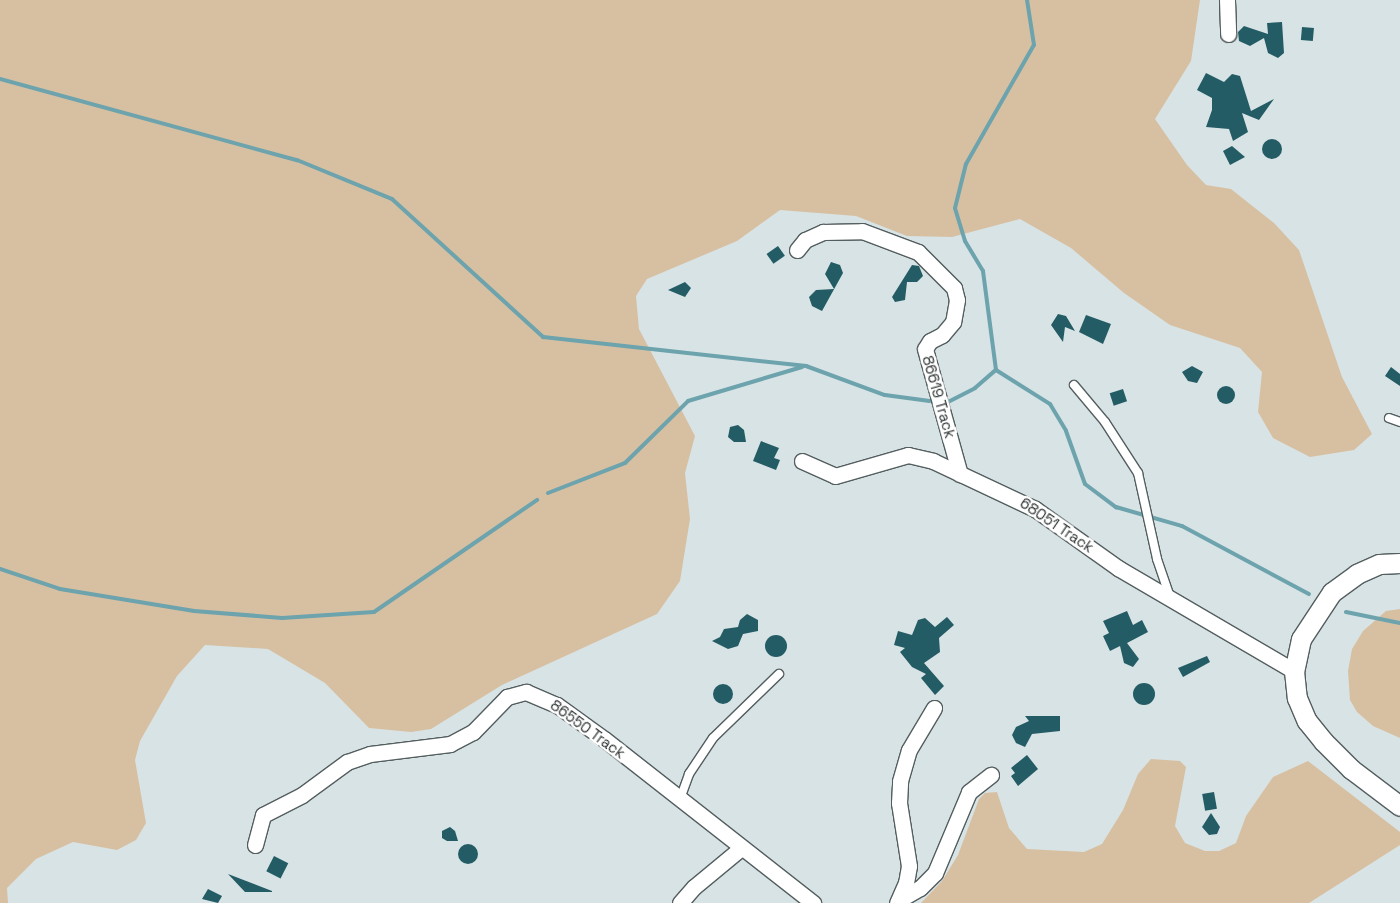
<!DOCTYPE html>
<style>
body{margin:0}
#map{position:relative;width:1400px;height:903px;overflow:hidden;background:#d8e3e5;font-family:"Space Grotesk",sans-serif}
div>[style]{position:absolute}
.green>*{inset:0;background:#d7c0a2}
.stream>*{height:4px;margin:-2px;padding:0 2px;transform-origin:2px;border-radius:2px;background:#6ca3ad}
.building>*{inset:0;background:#235c65;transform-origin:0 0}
.round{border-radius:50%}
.roads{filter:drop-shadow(1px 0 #545e5f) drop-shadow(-1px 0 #545e5f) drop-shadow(0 1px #545e5f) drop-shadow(0 -1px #545e5f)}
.service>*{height:8px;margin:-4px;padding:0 4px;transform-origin:4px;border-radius:4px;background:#fff}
.minor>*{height:15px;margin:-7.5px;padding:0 7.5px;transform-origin:7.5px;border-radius:7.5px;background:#fff}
.tertiary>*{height:19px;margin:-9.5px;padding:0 9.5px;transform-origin:9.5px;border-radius:9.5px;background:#fff}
span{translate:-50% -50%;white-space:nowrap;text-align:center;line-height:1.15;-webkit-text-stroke:5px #fff;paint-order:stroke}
.street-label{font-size:15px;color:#303435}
</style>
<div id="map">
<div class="green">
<i style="clip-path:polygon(0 0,1200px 0,1191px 61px,1155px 119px,1187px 165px,1206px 185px,1231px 189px,1274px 223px,1299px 250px,1342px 377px,1372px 434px,1354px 450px,1310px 457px,1273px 438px,1258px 412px,1262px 372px,1240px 348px,1170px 325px,1124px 293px,1071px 248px,1020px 219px,952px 237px,907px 236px,856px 216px,780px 210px,737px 241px,647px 279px,636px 296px,639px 329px,695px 436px,685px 473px,690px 519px,680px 581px,657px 614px,502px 685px,431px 729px,411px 732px,369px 728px,325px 683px,268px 649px,205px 645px,177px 676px,140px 741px,135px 760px,146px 823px,136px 840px,117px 850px,73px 842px,36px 859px,7px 888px,8px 903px,0 903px)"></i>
<i style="clip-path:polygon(1400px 609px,1400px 738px,1373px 726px,1357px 712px,1350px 700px,1348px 671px,1352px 649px,1363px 631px,1386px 611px)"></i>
<i style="clip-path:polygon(1151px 759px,1180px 761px,1186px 767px,1175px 826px,1185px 843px,1205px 851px,1219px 851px,1236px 843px,1246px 816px,1273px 777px,1308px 761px,1400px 832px,1400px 845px,1309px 903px,921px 903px,942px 881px,958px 855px,979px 799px,985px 793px,997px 792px,1009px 828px,1027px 849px,1084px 852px,1102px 844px,1123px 810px,1138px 774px)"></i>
</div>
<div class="stream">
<i style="left:0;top:79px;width:308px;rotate:15.3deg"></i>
<i style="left:297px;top:160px;width:103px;rotate:22.3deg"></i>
<i style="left:392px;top:199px;width:205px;rotate:42.4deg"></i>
<i style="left:543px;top:337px;width:265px;rotate:6.3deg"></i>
<i style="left:806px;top:366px;width:84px;rotate:20.2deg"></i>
<i style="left:885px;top:395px;width:45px;rotate:7.6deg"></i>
<i style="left:996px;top:370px;width:100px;rotate:-97.5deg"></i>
<i style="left:983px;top:271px;width:35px;rotate:-121deg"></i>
<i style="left:965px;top:241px;width:34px;rotate:-107deg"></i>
<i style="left:955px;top:208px;width:45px;rotate:-76deg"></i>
<i style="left:966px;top:164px;width:137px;rotate:-60.3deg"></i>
<i style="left:1034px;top:45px;width:46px;rotate:-98.8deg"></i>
<i style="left:950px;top:401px;width:28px;rotate:-27deg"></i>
<i style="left:975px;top:388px;width:28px;rotate:-41deg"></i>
<i style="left:996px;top:370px;width:64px;rotate:32.2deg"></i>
<i style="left:1050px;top:404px;width:31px;rotate:59deg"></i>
<i style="left:1066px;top:431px;width:56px;rotate:70.3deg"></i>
<i style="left:1085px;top:484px;width:39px;rotate:37deg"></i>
<i style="left:1116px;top:507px;width:69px;rotate:16.1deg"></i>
<i style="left:1182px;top:526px;width:144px;rotate:28.2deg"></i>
<i style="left:548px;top:493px;width:83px;rotate:-21.3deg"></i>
<i style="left:625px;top:463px;width:88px;rotate:-44.5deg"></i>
<i style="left:688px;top:401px;width:119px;rotate:-16.6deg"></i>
<i style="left:0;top:569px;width:63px;rotate:18.4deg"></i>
<i style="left:60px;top:589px;width:136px;rotate:9.3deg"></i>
<i style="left:194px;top:611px;width:88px;rotate:4.5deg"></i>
<i style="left:282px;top:618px;width:92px;rotate:-3.7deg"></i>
<i style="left:374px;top:612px;width:198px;rotate:-34.5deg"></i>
<i style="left:1346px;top:612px;width:55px;rotate:11.5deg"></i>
</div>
<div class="building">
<i style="clip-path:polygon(1282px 22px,1284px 53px,1278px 58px,1268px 53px,1264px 38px,1250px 46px,1239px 41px,1238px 32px,1244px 26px,1268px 34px,1267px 23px)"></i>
<i style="left:1302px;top:27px;width:12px;height:13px;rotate:5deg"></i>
<i style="clip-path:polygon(1206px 73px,1224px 82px,1232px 74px,1240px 76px,1251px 111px,1274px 99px,1259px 120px,1242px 113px,1248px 132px,1233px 141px,1229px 129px,1206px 127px,1212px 110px,1212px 98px,1197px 90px)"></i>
<i class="round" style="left:1262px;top:139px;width:20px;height:20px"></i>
<i style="clip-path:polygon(1232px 146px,1245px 157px,1230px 165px,1223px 151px)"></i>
<i style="left:778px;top:246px;width:12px;height:14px;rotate:55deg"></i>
<i style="clip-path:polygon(831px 262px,840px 265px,843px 273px,822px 311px,812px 306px,809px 297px,816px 290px,834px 289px,825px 274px)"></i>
<i style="clip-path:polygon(912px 265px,919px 266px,923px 276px,917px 282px,907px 282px,905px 300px,895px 302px,892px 297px)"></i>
<i style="clip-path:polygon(685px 282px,691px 288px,685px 297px,668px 290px)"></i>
<i style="clip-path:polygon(1058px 314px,1066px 316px,1075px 331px,1065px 327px,1063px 342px,1051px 325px)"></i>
<i style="clip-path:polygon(1086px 315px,1111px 324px,1103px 344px,1079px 332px)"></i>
<i style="clip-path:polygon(1192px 366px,1203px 372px,1197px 383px,1188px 381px,1182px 372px)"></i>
<i style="clip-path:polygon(1391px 367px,1400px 374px,1400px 386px,1385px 376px)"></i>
<i class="round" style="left:1217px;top:386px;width:18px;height:18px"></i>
<i style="left:1123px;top:389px;width:13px;height:14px;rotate:72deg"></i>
<i style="clip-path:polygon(738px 425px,744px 430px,746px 442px,734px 442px,728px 437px,730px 427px)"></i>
<i style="clip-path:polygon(761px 441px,779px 448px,774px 458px,780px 460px,776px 470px,753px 461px)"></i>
<i style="clip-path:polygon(1127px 611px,1133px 625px,1142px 620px,1148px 632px,1127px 643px,1139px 659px,1133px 667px,1124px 663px,1120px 646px,1110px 651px,1103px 636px,1109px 633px,1103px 621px)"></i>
<i style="clip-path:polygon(747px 614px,758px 620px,758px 631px,743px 634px,738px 646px,728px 649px,712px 641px,720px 637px,724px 629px,738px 627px,740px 620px)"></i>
<i style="clip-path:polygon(947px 617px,954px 625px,939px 638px,940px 652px,924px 663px,944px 686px,935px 695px,921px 678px,926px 674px,912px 667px,900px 652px,905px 648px,894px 645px,898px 631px,912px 635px,918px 620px,925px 618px,935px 627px)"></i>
<i class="round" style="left:765px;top:635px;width:22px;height:22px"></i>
<i style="clip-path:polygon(1207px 656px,1210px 662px,1183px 677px,1178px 668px)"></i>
<i class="round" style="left:1133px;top:683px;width:22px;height:22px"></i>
<i class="round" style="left:713px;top:684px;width:20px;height:20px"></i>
<i style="clip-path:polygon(1025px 716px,1060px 716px,1060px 731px,1032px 734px,1025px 747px,1016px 743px,1012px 735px,1016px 727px,1029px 721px)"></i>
<i style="clip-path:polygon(1027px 755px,1038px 769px,1018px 786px,1011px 776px,1015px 773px,1011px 768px)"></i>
<i style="left:1214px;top:792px;width:17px;height:12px;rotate:80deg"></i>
<i style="clip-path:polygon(1211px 813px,1220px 827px,1217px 834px,1209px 835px,1202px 827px)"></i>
<i style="clip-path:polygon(450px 827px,455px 831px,458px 841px,447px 841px,442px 838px,442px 831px)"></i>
<i class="round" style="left:458px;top:844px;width:20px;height:20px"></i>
<i style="left:274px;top:856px;width:16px;height:17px;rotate:27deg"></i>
<i style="clip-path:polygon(228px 874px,272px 891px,272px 892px,245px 892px)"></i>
<i style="clip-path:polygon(208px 889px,222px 896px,218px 903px,202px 899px)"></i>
</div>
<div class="roads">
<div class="service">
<i style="left:1074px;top:385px;width:48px;rotate:50deg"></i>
<i style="left:1105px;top:422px;width:61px;rotate:57.1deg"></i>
<i style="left:1138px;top:473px;width:88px;rotate:77.5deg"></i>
<i style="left:1157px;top:559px;width:40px;rotate:71.1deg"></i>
<i style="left:1389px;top:418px;width:12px;rotate:20deg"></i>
<i style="left:680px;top:799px;width:27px;rotate:-70deg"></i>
<i style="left:689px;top:774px;width:43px;rotate:-56.3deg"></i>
<i style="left:713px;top:738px;width:92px;rotate:-44.1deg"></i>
</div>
<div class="minor">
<i style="left:1227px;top:0;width:34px;rotate:88deg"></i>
<i style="left:797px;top:250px;width:13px;rotate:-51deg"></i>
<i style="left:805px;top:240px;width:20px;rotate:-24deg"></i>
<i style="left:823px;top:232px;width:39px;rotate:-1deg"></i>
<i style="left:862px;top:231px;width:60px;rotate:20.6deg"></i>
<i style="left:918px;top:252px;width:51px;rotate:45deg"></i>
<i style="left:954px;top:288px;width:12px;rotate:76deg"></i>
<i style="left:957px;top:300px;width:22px;rotate:100deg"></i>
<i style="left:953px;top:322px;width:17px;rotate:130deg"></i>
<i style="left:942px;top:335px;width:13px;rotate:153deg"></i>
<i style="left:930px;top:341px;width:9px;rotate:122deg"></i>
<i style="left:925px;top:349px;width:130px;rotate:74.4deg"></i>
<i style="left:802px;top:461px;width:36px;rotate:24deg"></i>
<i style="left:835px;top:476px;width:76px;rotate:-16deg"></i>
<i style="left:908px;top:455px;width:26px;rotate:13deg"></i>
<i style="left:933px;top:461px;width:113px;rotate:25.2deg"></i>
<i style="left:1035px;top:509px;width:102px;rotate:35.4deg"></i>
<i style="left:1118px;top:568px;width:204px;rotate:30.3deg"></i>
<i style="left:255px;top:845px;width:31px;rotate:-75deg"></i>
<i style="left:263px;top:815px;width:44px;rotate:-27.1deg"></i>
<i style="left:302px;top:795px;width:56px;rotate:-36.3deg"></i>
<i style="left:347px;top:762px;width:24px;rotate:-19deg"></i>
<i style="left:370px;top:754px;width:81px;rotate:-7.1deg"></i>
<i style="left:450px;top:744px;width:26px;rotate:-28deg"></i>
<i style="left:473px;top:732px;width:49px;rotate:-45.8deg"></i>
<i style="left:507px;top:697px;width:20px;rotate:-15deg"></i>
<i style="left:526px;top:692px;width:34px;rotate:23deg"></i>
<i style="left:557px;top:705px;width:58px;rotate:35.9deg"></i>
<i style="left:604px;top:739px;width:266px;rotate:38.1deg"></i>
<i style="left:899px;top:900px;width:24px;rotate:-30deg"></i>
<i style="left:920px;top:888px;width:21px;rotate:-45deg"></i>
<i style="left:935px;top:873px;width:88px;rotate:-67.2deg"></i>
<i style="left:969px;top:792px;width:28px;rotate:-38deg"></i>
<i style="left:680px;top:903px;width:21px;rotate:-49deg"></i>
<i style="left:694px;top:887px;width:60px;rotate:-39.6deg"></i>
<i style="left:897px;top:903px;width:22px;rotate:-66deg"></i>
<i style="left:906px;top:883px;width:17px;rotate:-80deg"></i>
<i style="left:909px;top:866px;width:64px;rotate:-99deg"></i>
<i style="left:899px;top:803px;width:22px;rotate:-87deg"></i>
<i style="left:900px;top:781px;width:32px;rotate:-74deg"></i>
<i style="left:909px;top:750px;width:49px;rotate:-59.2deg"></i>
</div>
<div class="tertiary">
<i style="left:1400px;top:563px;width:21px;rotate:177deg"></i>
<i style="left:1379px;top:564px;width:24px;rotate:156deg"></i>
<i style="left:1357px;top:574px;width:31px;rotate:144deg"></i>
<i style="left:1332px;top:592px;width:56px;rotate:123.4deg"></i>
<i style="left:1301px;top:639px;width:33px;rotate:102deg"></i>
<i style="left:1294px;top:671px;width:27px;rotate:84deg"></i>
<i style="left:1297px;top:698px;width:25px;rotate:67deg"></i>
<i style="left:1307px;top:721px;width:26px;rotate:51deg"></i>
<i style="left:1323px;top:741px;width:40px;rotate:45deg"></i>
<i style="left:1351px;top:769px;width:61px;rotate:37.1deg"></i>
</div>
</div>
<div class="street-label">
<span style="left:939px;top:397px;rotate:74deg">86619 Track</span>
<span style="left:1057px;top:525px;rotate:34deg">68051 Track</span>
<span style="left:588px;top:729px;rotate:36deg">86550 Track</span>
</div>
</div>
